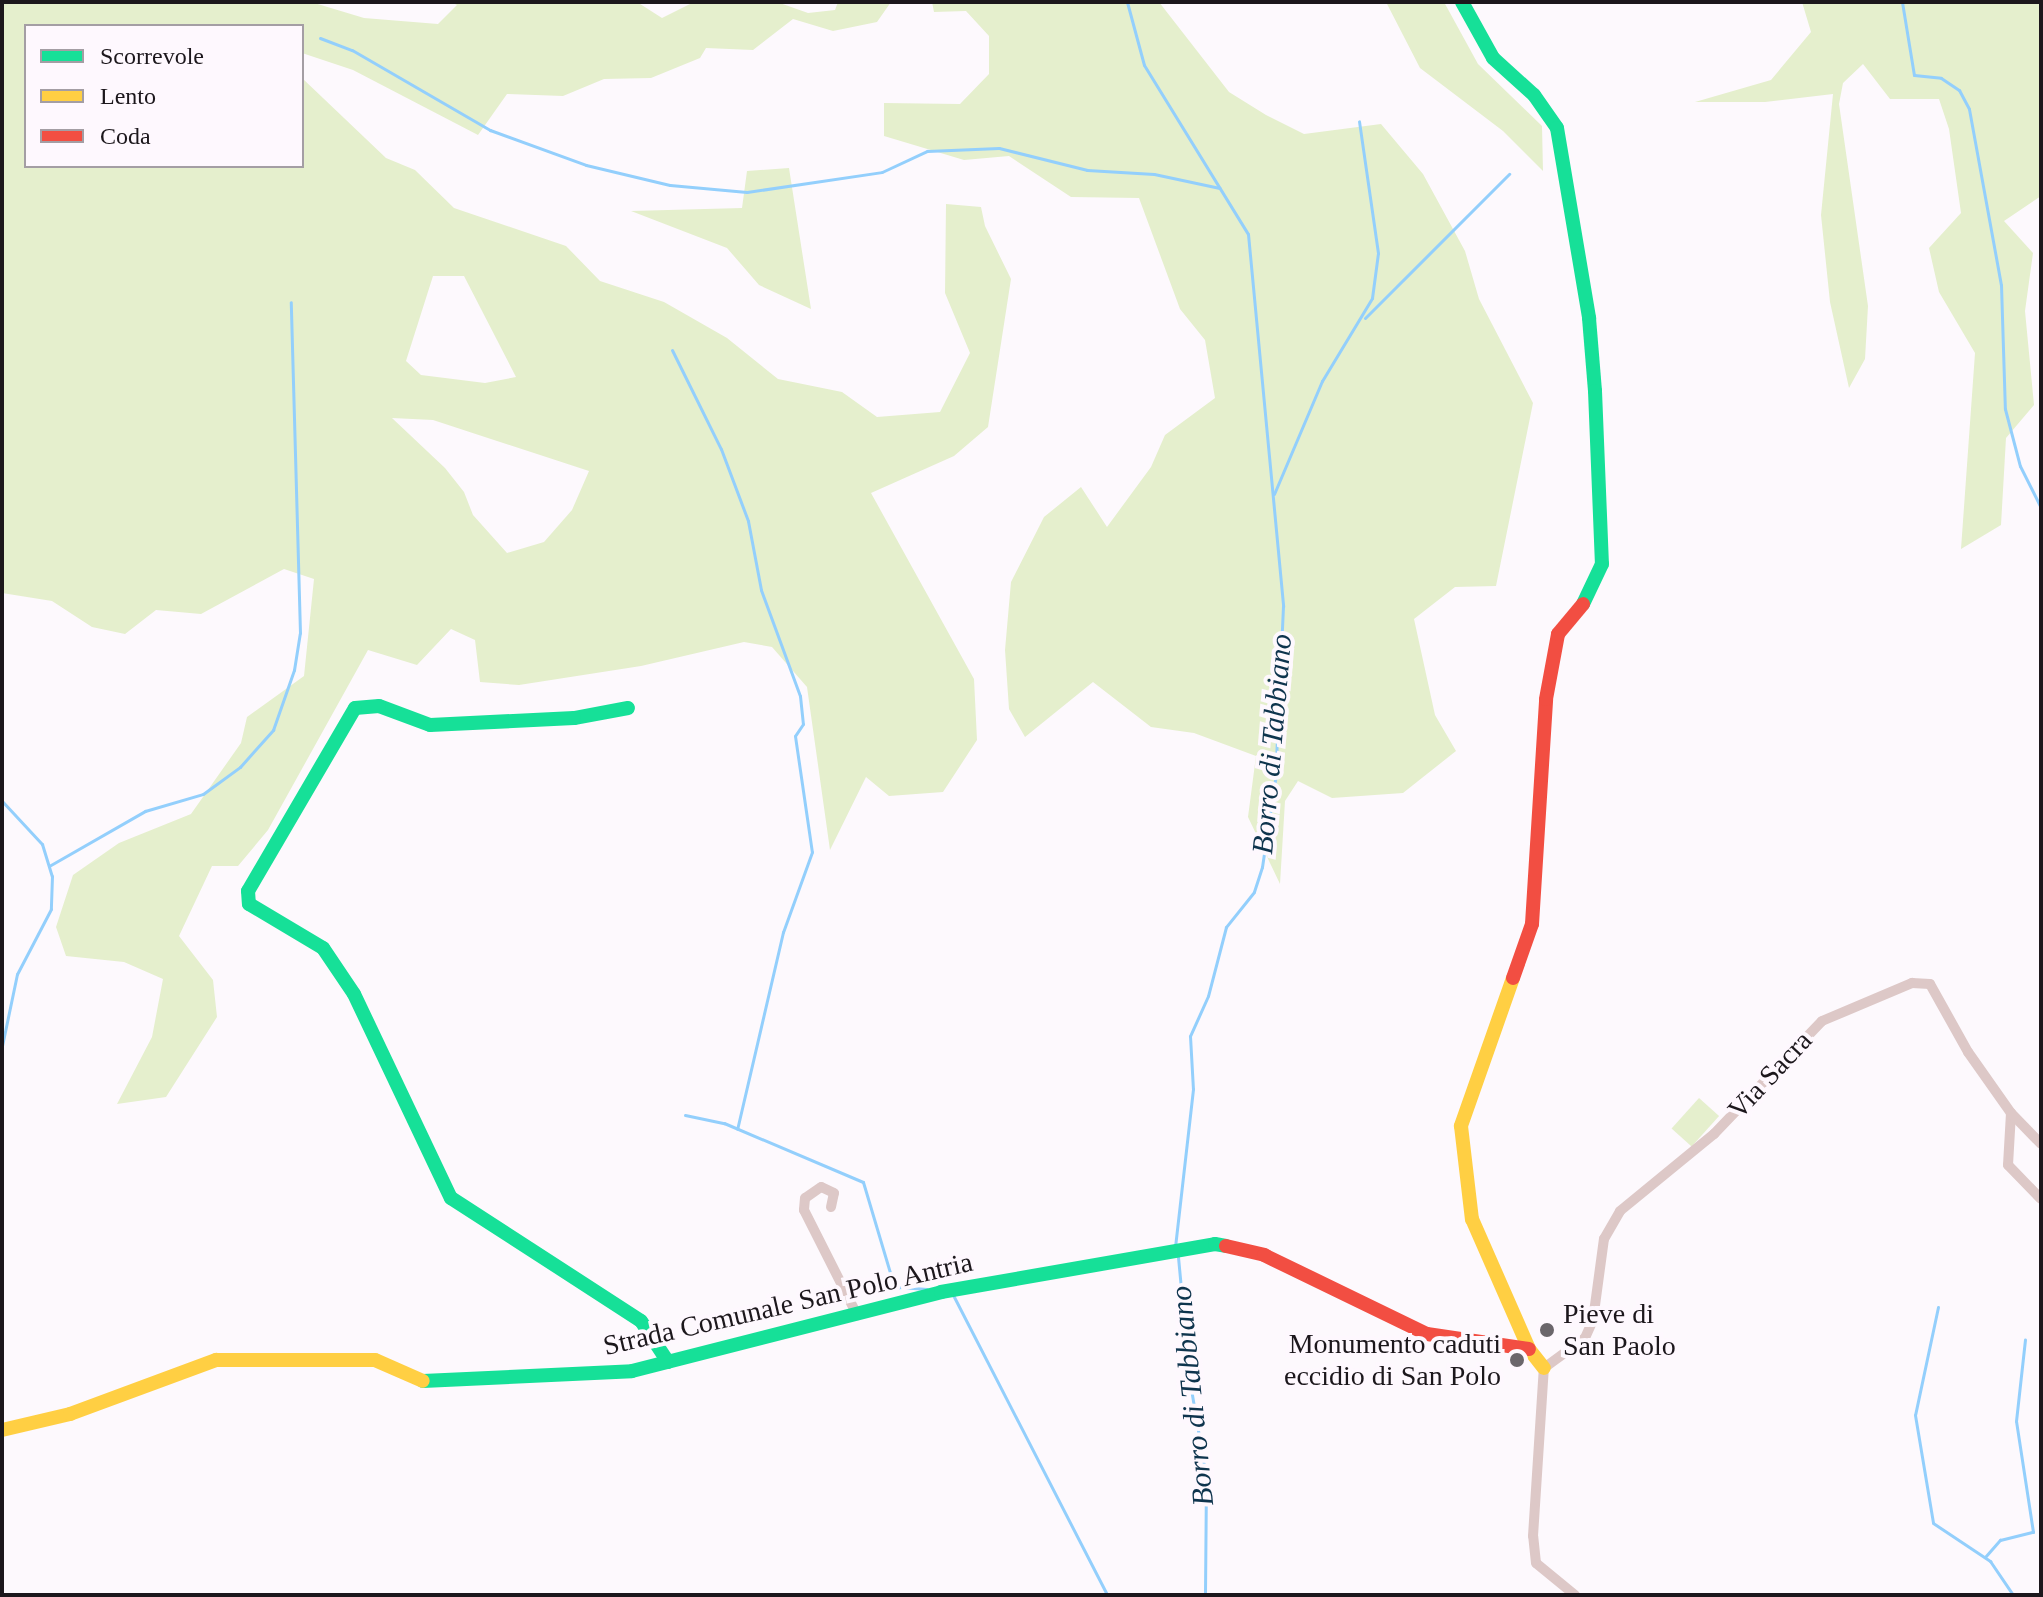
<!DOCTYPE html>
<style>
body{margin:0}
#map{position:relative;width:2043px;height:1597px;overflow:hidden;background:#fdf9fd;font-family:"Times New Roman",serif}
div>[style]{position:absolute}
.green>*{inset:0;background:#e5efcd;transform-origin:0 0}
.stream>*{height:3px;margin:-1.5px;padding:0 1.5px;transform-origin:1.5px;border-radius:1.5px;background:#93cffc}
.street>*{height:10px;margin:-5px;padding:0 5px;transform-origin:5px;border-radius:5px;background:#ddc8c7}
.fast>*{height:14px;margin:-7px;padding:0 7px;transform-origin:7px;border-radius:7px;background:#16e098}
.slow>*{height:14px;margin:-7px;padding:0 7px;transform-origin:7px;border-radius:7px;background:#ffcf43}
.jam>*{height:14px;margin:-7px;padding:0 7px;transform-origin:7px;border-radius:7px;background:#f24e42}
.dots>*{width:22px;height:22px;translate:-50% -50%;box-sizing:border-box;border:4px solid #fef8fe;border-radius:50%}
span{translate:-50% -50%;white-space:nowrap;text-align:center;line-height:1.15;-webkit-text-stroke:8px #fef8fe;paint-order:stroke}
.street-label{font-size:28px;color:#1c171c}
.poi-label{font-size:28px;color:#1c171c}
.left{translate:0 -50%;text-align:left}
.right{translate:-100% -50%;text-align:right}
.water-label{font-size:30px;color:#0e344d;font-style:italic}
.frame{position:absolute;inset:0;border:4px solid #1c171c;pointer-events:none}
.legend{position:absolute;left:24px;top:24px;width:280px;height:144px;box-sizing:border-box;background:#fef8fe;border:2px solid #a49ea4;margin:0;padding:10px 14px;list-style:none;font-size:24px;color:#1c171c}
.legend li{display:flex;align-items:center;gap:16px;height:40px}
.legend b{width:40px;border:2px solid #a49ea4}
</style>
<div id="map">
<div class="green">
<i style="clip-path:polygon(evenodd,2px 2px,311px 2px,364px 18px,438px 24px,457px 5px,451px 2px,637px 2px,662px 18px,694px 2px,777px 2px,808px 13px,835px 10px,838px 2px,891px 2px,877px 22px,833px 31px,793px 19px,753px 50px,706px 48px,700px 58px,651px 78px,604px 79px,563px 96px,507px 94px,478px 135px,353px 70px,302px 53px,302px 26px,26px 26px,26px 166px,302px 166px,302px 78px,386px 158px,415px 170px,454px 208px,566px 246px,600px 281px,664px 302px,727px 338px,778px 379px,842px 392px,877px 417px,940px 412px,970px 353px,945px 293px,946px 204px,981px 207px,985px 226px,1011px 279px,988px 427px,954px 456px,871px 493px,974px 679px,977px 740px,943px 792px,889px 796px,866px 777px,830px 850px,807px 687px,772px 647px,744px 642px,641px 666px,519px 685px,480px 682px,475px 640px,451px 629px,417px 665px,368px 650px,268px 830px,238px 866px,212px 866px,179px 936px,213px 980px,217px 1017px,166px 1097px,117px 1104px,152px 1037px,163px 979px,124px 962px,66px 956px,56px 927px,73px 875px,119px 843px,191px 814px,241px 743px,247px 717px,304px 676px,314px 579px,284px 569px,201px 614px,156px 610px,125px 634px,92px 627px,52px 601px,2px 593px,2px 2px,433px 276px,464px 276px,516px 377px,485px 383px,421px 375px,406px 361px,433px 276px,2px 2px,392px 418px,433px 420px,589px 471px,572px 510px,544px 542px,507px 553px,473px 515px,464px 492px,445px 468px,392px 418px)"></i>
<i style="clip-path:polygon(932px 2px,1159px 2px,1229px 92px,1266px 115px,1304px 134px,1381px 124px,1423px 174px,1465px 251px,1479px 299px,1533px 403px,1496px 586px,1455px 587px,1414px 619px,1435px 715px,1456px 751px,1403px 793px,1332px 798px,1298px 781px,1285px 801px,1280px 884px,1248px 817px,1256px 756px,1194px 733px,1151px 727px,1093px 682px,1025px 737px,1009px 709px,1005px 650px,1011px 582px,1044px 517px,1081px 487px,1107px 527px,1151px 467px,1165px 435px,1215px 398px,1205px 340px,1180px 309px,1139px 198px,1071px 197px,1009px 156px,964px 160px,884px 136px,884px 103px,960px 104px,989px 74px,989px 36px,966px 11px,934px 12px)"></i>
<i style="clip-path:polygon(1386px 2px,1444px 2px,1478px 64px,1542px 126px,1543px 171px,1503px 131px,1420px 68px)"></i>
<i style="clip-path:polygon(1802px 2px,2041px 2px,2041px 196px,2004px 221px,2033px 253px,2025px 311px,2034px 405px,2006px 438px,2001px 525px,1961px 549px,1975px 353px,1939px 292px,1929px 248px,1961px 213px,1949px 129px,1939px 99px,1890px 99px,1863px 64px,1843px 83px,1839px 104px,1868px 306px,1865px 359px,1849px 388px,1830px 302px,1821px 215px,1833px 94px,1765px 102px,1695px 102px,1771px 80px,1811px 32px)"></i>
<i style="clip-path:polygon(789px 168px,811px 309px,759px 285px,727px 248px,631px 211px,742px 208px,747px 171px)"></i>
<i style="left:1699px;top:1098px;width:27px;height:41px;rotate:42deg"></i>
</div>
<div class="stream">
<i style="left:1127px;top:2px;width:65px;rotate:74.9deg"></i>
<i style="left:1144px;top:65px;width:198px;rotate:58.4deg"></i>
<i style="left:1248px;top:234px;width:374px;rotate:84.6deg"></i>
<i style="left:1283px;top:606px;width:174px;rotate:92.6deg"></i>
<i style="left:1275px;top:780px;width:88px;rotate:98.5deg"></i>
<i style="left:1262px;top:867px;width:26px;rotate:108deg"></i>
<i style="left:1254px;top:892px;width:45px;rotate:128.7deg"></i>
<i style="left:1226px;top:927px;width:71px;rotate:104.6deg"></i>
<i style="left:1208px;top:996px;width:44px;rotate:114.2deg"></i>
<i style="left:1190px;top:1036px;width:53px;rotate:86.8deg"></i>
<i style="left:1193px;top:1089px;width:158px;rotate:96.5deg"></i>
<i style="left:1902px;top:2px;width:74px;rotate:80.7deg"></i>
<i style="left:1914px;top:75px;width:27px;rotate:6deg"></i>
<i style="left:1941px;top:78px;width:22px;rotate:34deg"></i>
<i style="left:1959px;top:90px;width:21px;rotate:62deg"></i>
<i style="left:1969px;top:109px;width:179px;rotate:79.7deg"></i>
<i style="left:2001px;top:285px;width:124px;rotate:88.2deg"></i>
<i style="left:2005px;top:409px;width:59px;rotate:75.3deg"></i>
<i style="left:2020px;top:466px;width:47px;rotate:63.4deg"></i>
<i style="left:320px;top:38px;width:34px;rotate:21deg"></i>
<i style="left:352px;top:50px;width:160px;rotate:30.1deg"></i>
<i style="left:490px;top:130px;width:102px;rotate:20deg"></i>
<i style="left:586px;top:165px;width:86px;rotate:13.4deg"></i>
<i style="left:670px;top:185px;width:77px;rotate:5.2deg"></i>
<i style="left:747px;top:192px;width:136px;rotate:-8.4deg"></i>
<i style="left:882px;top:172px;width:50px;rotate:-25deg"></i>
<i style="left:927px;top:151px;width:72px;rotate:-2.4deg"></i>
<i style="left:999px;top:148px;width:91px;rotate:14deg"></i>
<i style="left:1087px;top:170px;width:67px;rotate:3.4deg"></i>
<i style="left:1154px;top:174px;width:67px;rotate:12deg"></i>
<i style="left:1365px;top:318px;width:204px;rotate:-45deg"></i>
<i style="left:672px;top:350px;width:110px;rotate:63.7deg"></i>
<i style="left:721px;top:449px;width:77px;rotate:69.4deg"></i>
<i style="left:748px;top:521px;width:70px;rotate:79.3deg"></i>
<i style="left:761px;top:590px;width:113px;rotate:69.8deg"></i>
<i style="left:800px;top:696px;width:28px;rotate:84deg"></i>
<i style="left:803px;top:724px;width:14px;rotate:124deg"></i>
<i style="left:795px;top:736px;width:117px;rotate:81.7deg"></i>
<i style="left:812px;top:852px;width:85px;rotate:109.9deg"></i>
<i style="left:783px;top:932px;width:202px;rotate:103.1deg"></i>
<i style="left:1274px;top:494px;width:123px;rotate:-67deg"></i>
<i style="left:1322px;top:381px;width:97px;rotate:-58.9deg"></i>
<i style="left:1372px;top:298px;width:45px;rotate:-82.4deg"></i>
<i style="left:1378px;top:253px;width:133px;rotate:-98.2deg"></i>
<i style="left:2px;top:801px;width:59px;rotate:47.1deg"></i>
<i style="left:42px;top:844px;width:34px;rotate:73deg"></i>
<i style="left:52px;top:876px;width:33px;rotate:92deg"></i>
<i style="left:51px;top:909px;width:73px;rotate:117.6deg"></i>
<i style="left:17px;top:974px;width:74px;rotate:101.8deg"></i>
<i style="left:49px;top:866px;width:111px;rotate:-29.8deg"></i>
<i style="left:145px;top:811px;width:60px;rotate:-16.3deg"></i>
<i style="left:203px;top:794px;width:46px;rotate:-36.1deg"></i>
<i style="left:240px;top:767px;width:50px;rotate:-48.3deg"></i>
<i style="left:273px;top:730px;width:64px;rotate:-70.7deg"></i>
<i style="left:294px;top:670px;width:37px;rotate:-81deg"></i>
<i style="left:300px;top:633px;width:331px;rotate:-91.6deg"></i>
<i style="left:685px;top:1115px;width:40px;rotate:12deg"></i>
<i style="left:724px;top:1123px;width:151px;rotate:23deg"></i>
<i style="left:863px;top:1182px;width:98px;rotate:73.4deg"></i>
<i style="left:891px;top:1276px;width:14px;rotate:54deg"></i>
<i style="left:899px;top:1287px;width:28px;rotate:4deg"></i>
<i style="left:1178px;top:1257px;width:127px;rotate:84.6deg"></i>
<i style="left:1190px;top:1383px;width:96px;rotate:80.4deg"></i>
<i style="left:1206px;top:1478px;width:117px;rotate:90.5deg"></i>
<i style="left:952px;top:1293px;width:339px;rotate:62.8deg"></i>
<i style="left:1938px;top:1307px;width:110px;rotate:102deg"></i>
<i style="left:1915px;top:1415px;width:109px;rotate:80.5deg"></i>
<i style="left:1933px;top:1523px;width:69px;rotate:33.7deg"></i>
<i style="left:1990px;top:1561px;width:41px;rotate:55.9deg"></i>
<i style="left:1985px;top:1557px;width:23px;rotate:-49deg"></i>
<i style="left:2000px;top:1540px;width:34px;rotate:-14deg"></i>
<i style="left:2033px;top:1532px;width:112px;rotate:-98.7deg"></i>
<i style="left:2016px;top:1421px;width:82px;rotate:-83.7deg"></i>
</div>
<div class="street">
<i style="left:2011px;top:1113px;width:52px;rotate:93.3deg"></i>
<i style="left:2008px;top:1165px;width:47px;rotate:45.9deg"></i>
<i style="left:831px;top:1207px;width:14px;rotate:-78deg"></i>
<i style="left:834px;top:1193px;width:14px;rotate:-155deg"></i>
<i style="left:821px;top:1187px;width:19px;rotate:145deg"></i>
<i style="left:805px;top:1198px;width:12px;rotate:95deg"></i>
<i style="left:804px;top:1210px;width:118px;rotate:63.2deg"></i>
<i style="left:1575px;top:1595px;width:50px;rotate:-140.6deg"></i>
<i style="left:1536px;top:1563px;width:27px;rotate:-96deg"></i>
<i style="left:1533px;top:1536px;width:168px;rotate:-86.3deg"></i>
<i style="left:1544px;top:1368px;width:51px;rotate:-36.2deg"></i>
<i style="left:1585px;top:1338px;width:20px;rotate:-66deg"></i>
<i style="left:1593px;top:1320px;width:82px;rotate:-82.3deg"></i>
<i style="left:1604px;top:1239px;width:32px;rotate:-60deg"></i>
<i style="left:1620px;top:1211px;width:122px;rotate:-39.3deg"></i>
<i style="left:1714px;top:1134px;width:156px;rotate:-46.3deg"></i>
<i style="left:1822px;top:1021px;width:98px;rotate:-22.9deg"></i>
<i style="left:1912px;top:983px;width:18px;rotate:3deg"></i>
<i style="left:1930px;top:984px;width:78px;rotate:60.8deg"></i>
<i style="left:1968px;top:1052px;width:75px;rotate:54.8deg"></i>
<i style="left:2011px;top:1113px;width:43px;rotate:45.9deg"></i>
</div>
<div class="fast">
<i style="left:1462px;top:2px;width:64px;rotate:61deg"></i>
<i style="left:1493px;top:58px;width:55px;rotate:42.1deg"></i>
<i style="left:1534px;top:95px;width:40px;rotate:55.1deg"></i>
<i style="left:1557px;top:128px;width:193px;rotate:80.4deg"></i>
<i style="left:1589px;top:318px;width:73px;rotate:85.3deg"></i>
<i style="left:1595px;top:391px;width:173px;rotate:87.7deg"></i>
<i style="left:1602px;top:564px;width:44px;rotate:115.4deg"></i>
<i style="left:628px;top:708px;width:55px;rotate:169.5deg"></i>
<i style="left:574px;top:718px;width:144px;rotate:177.2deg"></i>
<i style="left:430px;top:725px;width:54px;rotate:-159.6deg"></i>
<i style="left:379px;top:706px;width:24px;rotate:175deg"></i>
<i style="left:355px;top:708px;width:212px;rotate:120.3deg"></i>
<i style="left:248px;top:891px;width:13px;rotate:86deg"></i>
<i style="left:249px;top:904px;width:86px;rotate:30.7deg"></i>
<i style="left:323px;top:948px;width:55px;rotate:56deg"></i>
<i style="left:354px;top:994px;width:226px;rotate:64.6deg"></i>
<i style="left:451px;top:1198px;width:226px;rotate:32.9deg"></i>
<i style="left:641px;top:1321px;width:49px;rotate:56.6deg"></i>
<i style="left:423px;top:1381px;width:209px;rotate:-2.7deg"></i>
<i style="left:632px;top:1371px;width:319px;rotate:-14.3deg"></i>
<i style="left:941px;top:1292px;width:278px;rotate:-9.9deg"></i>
<i style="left:1215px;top:1244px;width:11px;rotate:10deg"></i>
</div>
<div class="slow">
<i style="left:1513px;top:978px;width:157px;rotate:109.4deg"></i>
<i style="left:1461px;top:1126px;width:94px;rotate:83.3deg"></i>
<i style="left:1472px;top:1219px;width:142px;rotate:66.3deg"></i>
<i style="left:1529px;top:1349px;width:24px;rotate:52deg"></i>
<i style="left:2px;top:1430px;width:70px;rotate:-13.2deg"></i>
<i style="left:70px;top:1414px;width:156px;rotate:-20.3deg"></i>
<i style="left:216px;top:1360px;width:159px"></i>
<i style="left:375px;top:1360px;width:52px;rotate:23.6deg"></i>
</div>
<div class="jam">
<i style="left:1513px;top:978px;width:57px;rotate:-70.6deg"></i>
<i style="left:1532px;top:924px;width:225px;rotate:-86.4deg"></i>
<i style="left:1546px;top:699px;width:66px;rotate:-79.5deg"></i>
<i style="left:1558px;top:634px;width:39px;rotate:-50deg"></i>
<i style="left:1226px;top:1246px;width:39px;rotate:13deg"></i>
<i style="left:1264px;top:1255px;width:181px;rotate:25.9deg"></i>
<i style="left:1427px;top:1334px;width:103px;rotate:8.4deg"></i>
</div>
<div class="dots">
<i style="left:1547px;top:1330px;background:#6b666b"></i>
<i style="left:1517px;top:1360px;background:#6b666b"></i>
</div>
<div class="street-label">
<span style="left:1770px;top:1075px;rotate:-47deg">Via Sacra</span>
<span style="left:788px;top:1304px;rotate:-13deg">Strada Comunale San Polo Antria</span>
</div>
<div class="poi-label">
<span class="left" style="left:1563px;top:1330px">Pieve di<br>San Paolo</span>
<span class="right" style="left:1501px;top:1360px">Monumento caduti<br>eccidio di San Polo</span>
</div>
<div class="water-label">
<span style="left:1272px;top:744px;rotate:-85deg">Borro di Tabbiano</span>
<span style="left:1192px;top:1396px;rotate:-96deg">Borro di Tabbiano</span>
</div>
<div class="frame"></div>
<ul class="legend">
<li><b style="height:10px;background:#16e098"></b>Scorrevole</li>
<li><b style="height:10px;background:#ffcf43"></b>Lento</li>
<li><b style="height:10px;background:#f24e42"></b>Coda</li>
</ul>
</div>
